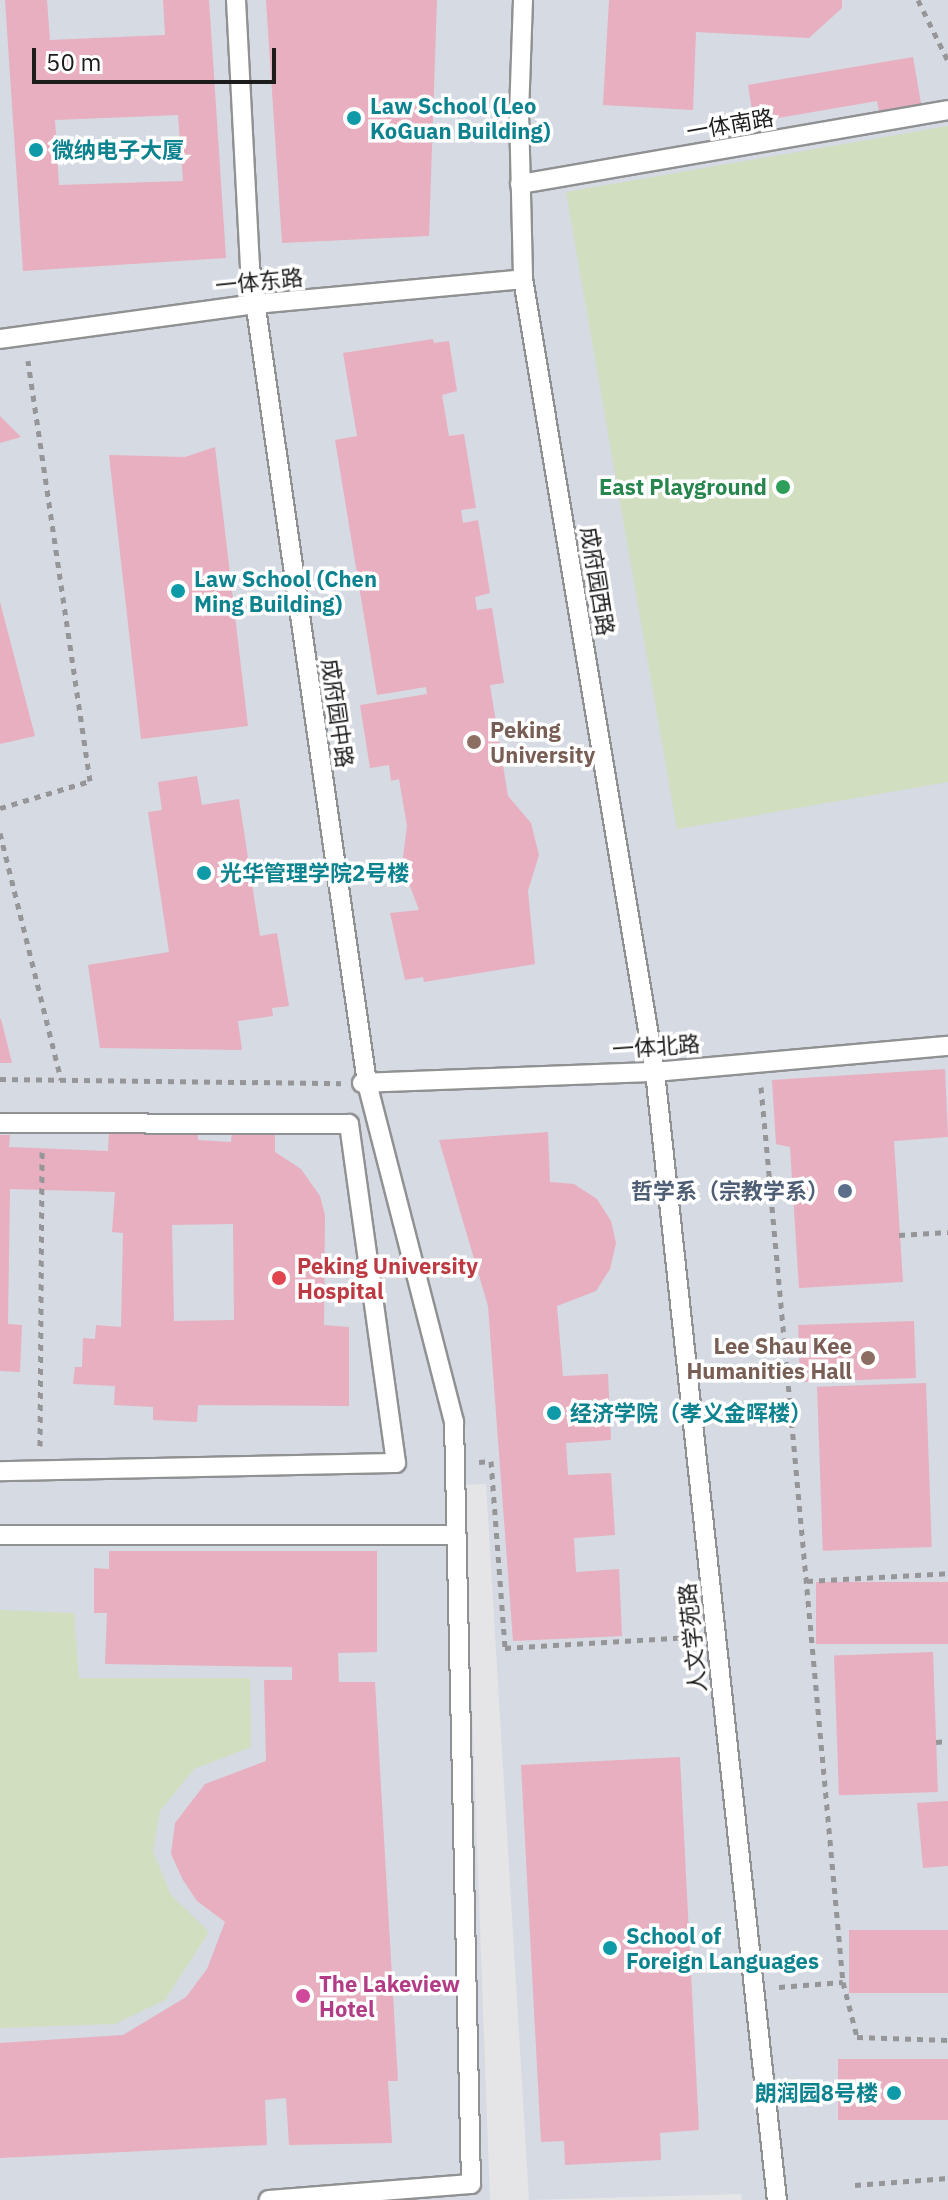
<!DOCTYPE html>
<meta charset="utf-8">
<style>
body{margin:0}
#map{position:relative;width:948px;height:2200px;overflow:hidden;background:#e5e5e8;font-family:"IBM Plex Sans","Noto Sans SC",sans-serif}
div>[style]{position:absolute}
.built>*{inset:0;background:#d6dae3}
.green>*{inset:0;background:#d1dec0}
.building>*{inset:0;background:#e7afbf;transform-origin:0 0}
.path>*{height:5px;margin-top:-2.5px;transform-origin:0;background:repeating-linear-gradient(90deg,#969699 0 6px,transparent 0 12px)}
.roads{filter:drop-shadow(2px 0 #909193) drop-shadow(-2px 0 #909193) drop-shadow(0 2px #909193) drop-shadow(0 -2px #909193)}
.lane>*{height:18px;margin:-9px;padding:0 9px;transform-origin:9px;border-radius:9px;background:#fff}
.dots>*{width:22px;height:22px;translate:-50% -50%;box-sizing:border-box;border:4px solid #fff;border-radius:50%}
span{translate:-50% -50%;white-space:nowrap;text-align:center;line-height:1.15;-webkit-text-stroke:7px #fff;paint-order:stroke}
.culture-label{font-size:22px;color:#0d838f;font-weight:700}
.left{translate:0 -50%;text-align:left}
.right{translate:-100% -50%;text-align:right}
.street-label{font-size:22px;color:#1c1c1d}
.leisure-label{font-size:22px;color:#27864d;font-weight:700}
.education-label{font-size:22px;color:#785e54;font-weight:700}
.service-label{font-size:22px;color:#4e5e75;font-weight:700}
.health-label{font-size:22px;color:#be3a42;font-weight:700}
.hotel-label{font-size:22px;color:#b23c85;font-weight:700}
.scale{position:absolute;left:32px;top:48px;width:244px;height:36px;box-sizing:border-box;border:4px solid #1c1c1d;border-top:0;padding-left:10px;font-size:24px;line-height:28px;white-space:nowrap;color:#1c1c1d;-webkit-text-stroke:6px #fff;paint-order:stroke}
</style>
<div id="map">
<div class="built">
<i style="clip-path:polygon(0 0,948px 0,948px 2200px,742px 2200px,741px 2194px,529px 2200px,486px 1484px,458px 1485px,465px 1515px,490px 2200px,0 2200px)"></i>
</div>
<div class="green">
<i style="clip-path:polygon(948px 126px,948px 782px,677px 829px,566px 192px)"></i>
<i style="clip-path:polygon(0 1610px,74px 1613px,79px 1678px,250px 1678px,251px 1747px,194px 1769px,160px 1811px,153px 1851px,171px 1895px,209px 1932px,165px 2000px,115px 2024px,0 2028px)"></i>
</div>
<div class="building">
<i style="clip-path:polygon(evenodd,5px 0,47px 0,50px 40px,165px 35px,163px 0,209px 0,226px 258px,23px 271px,5px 0,178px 115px,183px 181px,59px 185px,55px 120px,178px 115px)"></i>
<i style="clip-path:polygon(266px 0,437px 0,429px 236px,282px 243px)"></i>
<i style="clip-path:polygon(609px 0,842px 0,842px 8px,809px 38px,696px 32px,693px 110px,603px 105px)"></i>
<i style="clip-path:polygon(913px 57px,922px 109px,880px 116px,877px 101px,754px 122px,748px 85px)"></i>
<i style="clip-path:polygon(433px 339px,434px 343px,449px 341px,457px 391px,442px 395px,449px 436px,464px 434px,476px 508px,461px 510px,463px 523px,478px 520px,490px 593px,475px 597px,477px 610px,492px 608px,504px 683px,490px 685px,508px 796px,531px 823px,539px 855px,528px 891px,535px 964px,424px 982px,423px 977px,405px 980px,390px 913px,419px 910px,402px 865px,407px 826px,399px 779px,391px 781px,389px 765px,370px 768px,360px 705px,427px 694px,426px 687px,377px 695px,335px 440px,357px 436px,343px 353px)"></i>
<i style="clip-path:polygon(0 416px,21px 437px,0 443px)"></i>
<i style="clip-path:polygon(215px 447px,248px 726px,141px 739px,109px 455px,185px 457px)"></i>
<i style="clip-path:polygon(0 602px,35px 736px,0 744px)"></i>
<i style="clip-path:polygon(197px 776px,202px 805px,239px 799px,260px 936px,277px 933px,289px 1006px,272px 1008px,273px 1016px,238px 1021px,242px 1050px,100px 1048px,88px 965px,169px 952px,148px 812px,162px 810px,158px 782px)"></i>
<i style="clip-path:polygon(0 1019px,1px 1019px,12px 1063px,0 1063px)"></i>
<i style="clip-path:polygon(945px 1069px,948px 1137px,894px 1141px,903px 1282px,799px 1288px,790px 1147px,776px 1144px,772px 1080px)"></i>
<i style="clip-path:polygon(evenodd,232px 1131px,275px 1135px,275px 1152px,301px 1169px,320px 1196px,325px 1215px,324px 1325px,349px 1327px,349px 1406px,198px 1405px,197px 1422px,153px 1420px,153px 1407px,114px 1405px,115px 1386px,73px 1384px,75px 1367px,82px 1367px,83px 1338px,95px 1339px,96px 1325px,121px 1327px,123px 1233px,112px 1232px,115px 1192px,10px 1189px,8px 1324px,22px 1325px,20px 1372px,0 1371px,0 1135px,10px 1135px,9px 1147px,108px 1151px,109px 1132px,198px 1133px,198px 1140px,231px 1142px,232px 1131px,233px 1224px,234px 1320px,174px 1321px,172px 1225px,233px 1224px)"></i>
<i style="clip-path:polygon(548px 1132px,550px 1182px,574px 1184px,597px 1199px,611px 1221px,616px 1243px,610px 1269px,596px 1291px,557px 1306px,563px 1376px,608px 1374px,611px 1440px,566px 1443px,568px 1475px,611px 1473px,615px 1535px,574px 1538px,576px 1572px,619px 1569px,622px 1636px,513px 1641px,488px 1306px,439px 1140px)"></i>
<i style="left:914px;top:1321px;width:57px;height:116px;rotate:88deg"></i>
<i style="left:926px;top:1383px;width:164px;height:109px;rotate:88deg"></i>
<i style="clip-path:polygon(109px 1551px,377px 1551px,377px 1652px,338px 1653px,339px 1682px,375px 1682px,398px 2081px,388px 2081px,392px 2143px,289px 2145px,286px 2098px,265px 2100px,267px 2145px,0 2158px,0 2043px,123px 2035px,186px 1997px,207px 1969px,225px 1922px,197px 1901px,183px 1880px,171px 1854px,175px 1823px,205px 1784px,266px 1761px,264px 1680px,292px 1680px,292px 1667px,105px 1664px,107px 1613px,94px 1613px,94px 1568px,109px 1569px)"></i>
<i style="left:948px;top:1582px;width:62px;height:132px;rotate:90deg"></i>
<i style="left:933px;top:1652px;width:140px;height:99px;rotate:88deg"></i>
<i style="clip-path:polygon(680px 1757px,699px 2130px,660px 2133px,661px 2160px,565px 2165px,564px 2141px,541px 2142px,521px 1765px)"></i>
<i style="clip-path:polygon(948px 1801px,948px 1866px,923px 1868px,917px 1803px)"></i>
<i style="left:948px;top:1930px;width:63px;height:99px;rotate:90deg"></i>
<i style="left:948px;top:2059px;width:61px;height:110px;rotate:90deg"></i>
</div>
<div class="path">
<i style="left:918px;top:0;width:68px;rotate:63.8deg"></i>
<i style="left:0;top:808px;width:94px;rotate:-16.7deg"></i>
<i style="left:90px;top:781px;width:425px;rotate:-98.4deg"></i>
<i style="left:0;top:833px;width:254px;rotate:76.1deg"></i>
<i style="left:0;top:1079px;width:341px;rotate:0.7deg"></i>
<i style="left:761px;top:1087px;width:899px;rotate:84.77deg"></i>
<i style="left:899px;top:1235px;width:49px;rotate:-3.5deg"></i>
<i style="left:40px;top:1446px;width:298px;rotate:-89.6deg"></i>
<i style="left:479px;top:1462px;width:12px;rotate:-5deg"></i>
<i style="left:491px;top:1461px;width:188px;rotate:85.7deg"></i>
<i style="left:505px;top:1648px;width:186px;rotate:-3.4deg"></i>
<i style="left:807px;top:1581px;width:141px;rotate:-3.2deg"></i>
<i style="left:936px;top:1742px;width:12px;rotate:-5deg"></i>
<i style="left:779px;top:1987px;width:64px;rotate:-4.5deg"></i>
<i style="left:843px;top:1982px;width:57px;rotate:75.7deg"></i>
<i style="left:857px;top:2037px;width:91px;rotate:1.9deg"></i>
<i style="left:855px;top:2185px;width:93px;rotate:-4.3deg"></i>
</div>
<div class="roads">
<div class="lane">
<i style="left:236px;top:0;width:266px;rotate:87deg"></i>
<i style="left:250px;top:266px;width:825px;rotate:81.85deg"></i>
<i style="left:367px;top:1083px;width:350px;rotate:75.6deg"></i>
<i style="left:454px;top:1422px;width:762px;rotate:88.72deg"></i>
<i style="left:471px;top:2184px;width:203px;rotate:175.5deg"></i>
<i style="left:523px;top:0;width:112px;rotate:92deg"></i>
<i style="left:519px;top:112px;width:167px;rotate:88.6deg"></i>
<i style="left:523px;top:279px;width:804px;rotate:80.55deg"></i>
<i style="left:655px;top:1072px;width:1135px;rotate:83.83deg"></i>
<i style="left:520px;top:184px;width:434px;rotate:-9.8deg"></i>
<i style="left:0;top:339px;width:258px;rotate:-7.8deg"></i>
<i style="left:256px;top:304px;width:268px;rotate:-5.3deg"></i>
<i style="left:362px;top:1083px;width:293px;rotate:-2.2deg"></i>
<i style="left:655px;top:1072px;width:294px;rotate:-5.1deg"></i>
<i style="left:0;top:1123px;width:349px;rotate:0.2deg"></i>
<i style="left:349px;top:1124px;width:342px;rotate:82.1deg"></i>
<i style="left:396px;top:1463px;width:396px;rotate:178.8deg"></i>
<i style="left:0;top:1535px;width:455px"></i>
</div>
</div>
<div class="dots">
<i style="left:354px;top:118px;background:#0f9aa8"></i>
<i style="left:36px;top:150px;background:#0f9aa8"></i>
<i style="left:783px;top:487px;background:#2e9e5b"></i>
<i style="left:178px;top:591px;background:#0f9aa8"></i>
<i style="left:474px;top:742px;background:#8d6e63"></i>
<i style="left:204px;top:873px;background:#0f9aa8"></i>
<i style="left:845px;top:1191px;background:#5c6f8a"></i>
<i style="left:279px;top:1278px;background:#e0444e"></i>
<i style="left:868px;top:1358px;background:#8d6e63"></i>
<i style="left:554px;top:1413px;background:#0f9aa8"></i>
<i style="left:610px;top:1948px;background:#0f9aa8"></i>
<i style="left:303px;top:1996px;background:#d1479c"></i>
<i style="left:894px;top:2093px;background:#0f9aa8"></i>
</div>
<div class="culture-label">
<span class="left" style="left:370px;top:118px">Law School (Leo<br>KoGuan Building)</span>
<span class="left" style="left:52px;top:150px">微纳电子大厦</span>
<span class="left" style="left:194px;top:591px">Law School (Chen<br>Ming Building)</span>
<span class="left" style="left:220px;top:873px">光华管理学院2号楼</span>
<span class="left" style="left:570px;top:1413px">经济学院（孝义金晖楼）</span>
<span class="left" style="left:626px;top:1948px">School of<br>Foreign Languages</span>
<span class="right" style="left:878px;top:2093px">朗润园8号楼</span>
</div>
<div class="street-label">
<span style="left:730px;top:124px;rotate:-10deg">一体南路</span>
<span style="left:259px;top:281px;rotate:-6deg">一体东路</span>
<span style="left:598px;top:581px;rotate:81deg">成府园西路</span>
<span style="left:338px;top:713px;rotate:82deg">成府园中路</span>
<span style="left:656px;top:1046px;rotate:-4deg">一体北路</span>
<span style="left:692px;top:1638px;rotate:-96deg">人文学苑路</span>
</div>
<div class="leisure-label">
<span class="right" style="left:767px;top:487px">East Playground</span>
</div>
<div class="education-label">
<span class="left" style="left:490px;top:742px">Peking<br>University</span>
<span class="right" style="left:852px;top:1358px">Lee Shau Kee<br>Humanities Hall</span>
</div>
<div class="service-label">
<span class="right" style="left:829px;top:1191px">哲学系（宗教学系）</span>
</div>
<div class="health-label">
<span class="left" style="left:297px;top:1278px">Peking University<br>Hospital</span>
</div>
<div class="hotel-label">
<span class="left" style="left:319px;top:1996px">The Lakeview<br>Hotel</span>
</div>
<div class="scale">50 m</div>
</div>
